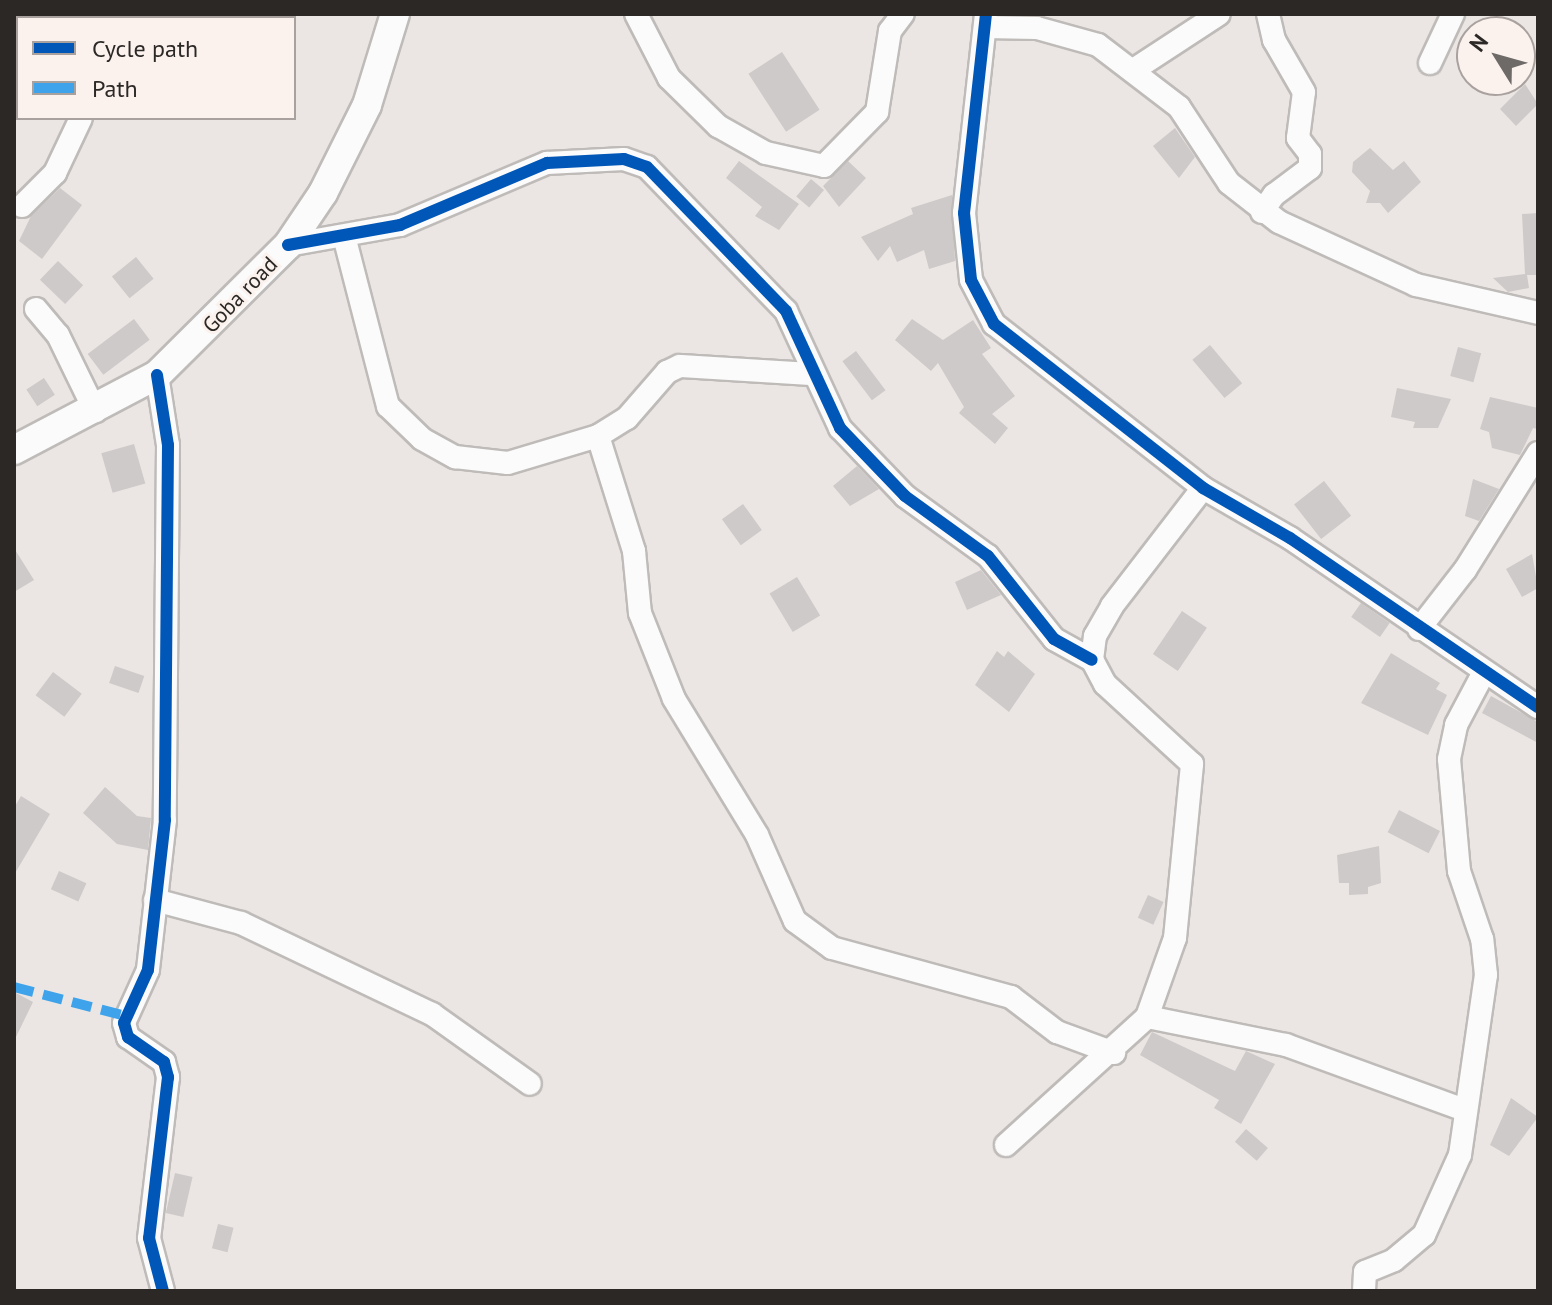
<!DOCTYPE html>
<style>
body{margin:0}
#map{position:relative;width:1552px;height:1305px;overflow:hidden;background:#ebe6e4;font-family:"PT Sans",sans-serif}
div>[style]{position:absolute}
.building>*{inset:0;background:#cecac9;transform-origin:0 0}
.roads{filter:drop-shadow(2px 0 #bebbb9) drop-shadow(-2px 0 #bebbb9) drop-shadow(0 2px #bebbb9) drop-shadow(0 -2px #bebbb9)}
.minor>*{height:22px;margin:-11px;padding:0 11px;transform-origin:11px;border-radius:11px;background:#fcfbfb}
.tertiary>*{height:28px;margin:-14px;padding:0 14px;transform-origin:14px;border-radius:14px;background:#fcfbfb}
.quiet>*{height:10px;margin-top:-5px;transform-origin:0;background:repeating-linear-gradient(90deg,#3ea3eb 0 20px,transparent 0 30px)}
.cycleway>*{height:12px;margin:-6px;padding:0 6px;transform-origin:6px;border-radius:6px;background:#0057b8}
span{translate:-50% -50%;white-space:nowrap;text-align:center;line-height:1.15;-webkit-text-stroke:6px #fbf2ee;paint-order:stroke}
.street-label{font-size:22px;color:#2b2826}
.frame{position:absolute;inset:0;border:16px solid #2b2826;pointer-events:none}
.legend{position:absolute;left:16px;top:16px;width:280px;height:104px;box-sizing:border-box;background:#fbf2ee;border:2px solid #a8a19e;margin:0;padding:10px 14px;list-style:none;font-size:24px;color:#2b2826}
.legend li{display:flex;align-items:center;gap:16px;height:40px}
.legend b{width:40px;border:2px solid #a8a19e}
.north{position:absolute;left:1456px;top:16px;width:80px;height:80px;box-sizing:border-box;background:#fbf2ee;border:2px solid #a8a19e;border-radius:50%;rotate:307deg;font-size:22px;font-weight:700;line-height:32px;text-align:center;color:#2b2826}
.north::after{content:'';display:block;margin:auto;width:28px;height:36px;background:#6e6a68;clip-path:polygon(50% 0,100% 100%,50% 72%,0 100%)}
</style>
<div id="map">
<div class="building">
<i style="left:782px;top:52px;width:69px;height:40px;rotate:57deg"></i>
<i style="clip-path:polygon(1525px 84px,1538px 104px,1516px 126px,1500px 109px)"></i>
<i style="clip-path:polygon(1175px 128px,1195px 157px,1179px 178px,1153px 146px)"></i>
<i style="clip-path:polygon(1370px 148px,1393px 170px,1404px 161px,1421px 182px,1388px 213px,1380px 203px,1366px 203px,1370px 191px,1352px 172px,1353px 162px)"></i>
<i style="clip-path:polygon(739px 161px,799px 204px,779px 230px,755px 216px,762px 207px,726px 178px)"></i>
<i style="clip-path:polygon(848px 161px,866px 178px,839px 207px,823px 186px)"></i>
<i style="left:811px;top:179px;width:17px;height:23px;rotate:40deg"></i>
<i style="clip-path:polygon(60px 188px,82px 205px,42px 259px,19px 241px,31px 216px)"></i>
<i style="clip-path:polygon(952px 195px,955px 261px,929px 269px,924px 250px,897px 262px,890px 246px,878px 261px,861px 237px,913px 214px,911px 208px)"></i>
<i style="clip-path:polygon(1538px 213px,1538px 275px,1527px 275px,1529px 288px,1508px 292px,1493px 278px,1525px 274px,1522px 214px)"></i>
<i style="left:136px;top:257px;width:28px;height:31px;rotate:51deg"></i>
<i style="left:58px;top:261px;width:35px;height:26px;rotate:44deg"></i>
<i style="left:134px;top:319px;width:26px;height:58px;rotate:53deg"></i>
<i style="clip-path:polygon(912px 319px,943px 340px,973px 320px,991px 348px,982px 354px,1015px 396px,992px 414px,1008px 428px,995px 444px,959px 413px,964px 407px,938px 363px,931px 371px,895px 340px)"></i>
<i style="left:1210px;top:345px;width:50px;height:23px;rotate:50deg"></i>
<i style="left:1458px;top:347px;width:24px;height:30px;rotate:15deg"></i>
<i style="left:856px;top:351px;width:49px;height:17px;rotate:53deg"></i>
<i style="left:44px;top:378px;width:20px;height:21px;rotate:57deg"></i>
<i style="clip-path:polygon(1397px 388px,1451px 399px,1438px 428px,1413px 428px,1415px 422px,1391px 417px)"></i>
<i style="clip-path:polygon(1490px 397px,1538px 408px,1538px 429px,1533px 428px,1520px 455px,1492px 448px,1489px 432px,1480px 429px)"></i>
<i style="left:134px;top:444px;width:41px;height:34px;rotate:74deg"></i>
<i style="clip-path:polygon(857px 466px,879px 489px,850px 506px,833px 486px)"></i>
<i style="clip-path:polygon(1473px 479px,1499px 489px,1479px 521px,1465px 516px)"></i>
<i style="left:1324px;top:481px;width:44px;height:38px;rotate:52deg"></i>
<i style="left:743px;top:504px;width:32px;height:26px;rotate:54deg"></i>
<i style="clip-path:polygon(14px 548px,34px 580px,14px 592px)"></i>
<i style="clip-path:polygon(1532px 554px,1538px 588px,1522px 597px,1506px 569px)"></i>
<i style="clip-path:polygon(981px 570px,1001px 595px,967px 610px,955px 582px)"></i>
<i style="left:797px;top:577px;width:45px;height:32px;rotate:59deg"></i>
<i style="left:1361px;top:603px;width:35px;height:17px;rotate:35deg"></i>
<i style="left:1182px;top:611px;width:30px;height:52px;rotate:34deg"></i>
<i style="clip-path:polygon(997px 651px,1004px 657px,1008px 651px,1035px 674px,1009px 712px,975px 685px)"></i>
<i style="clip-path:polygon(1391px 653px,1440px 683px,1436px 689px,1447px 695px,1428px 735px,1361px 703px)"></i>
<i style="left:115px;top:666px;width:31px;height:18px;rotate:19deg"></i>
<i style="left:53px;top:672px;width:36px;height:29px;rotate:37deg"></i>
<i style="clip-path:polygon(1491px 696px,1538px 722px,1538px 743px,1482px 713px)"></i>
<i style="clip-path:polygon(105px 787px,137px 816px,151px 818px,148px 850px,117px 844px,83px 813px)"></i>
<i style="clip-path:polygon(21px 796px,50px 814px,14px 875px,14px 808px)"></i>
<i style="left:1399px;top:810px;width:46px;height:25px;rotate:27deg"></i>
<i style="clip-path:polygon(1379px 846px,1381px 883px,1368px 887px,1368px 894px,1349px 895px,1349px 883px,1339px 883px,1337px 855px)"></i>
<i style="left:59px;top:871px;width:30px;height:20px;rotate:24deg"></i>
<i style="left:1148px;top:895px;width:17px;height:25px;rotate:24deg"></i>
<i style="clip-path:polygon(14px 992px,33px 1002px,14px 1041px)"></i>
<i style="clip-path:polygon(1152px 1032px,1235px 1071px,1246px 1051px,1275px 1064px,1241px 1124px,1214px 1108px,1219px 1100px,1140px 1055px)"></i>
<i style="clip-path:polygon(1511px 1098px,1538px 1117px,1509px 1156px,1490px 1145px)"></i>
<i style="left:1246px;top:1129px;width:29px;height:17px;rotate:41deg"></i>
<i style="left:175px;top:1173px;width:18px;height:41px;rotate:13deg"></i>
<i style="left:218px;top:1224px;width:16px;height:25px;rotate:14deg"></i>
</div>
<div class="roads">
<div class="minor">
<i style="left:636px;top:14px;width:72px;rotate:62.7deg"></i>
<i style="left:669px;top:78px;width:69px;rotate:44.4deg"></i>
<i style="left:718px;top:126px;width:55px;rotate:29.4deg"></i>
<i style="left:766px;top:153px;width:59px;rotate:12.6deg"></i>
<i style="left:824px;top:166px;width:76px;rotate:-45.5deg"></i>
<i style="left:877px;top:112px;width:82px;rotate:-80.9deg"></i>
<i style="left:890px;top:31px;width:21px;rotate:-53deg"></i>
<i style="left:986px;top:14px;width:200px;rotate:96.3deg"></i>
<i style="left:964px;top:213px;width:67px;rotate:84deg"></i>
<i style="left:971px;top:280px;width:50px;rotate:62.4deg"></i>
<i style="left:994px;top:324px;width:266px;rotate:38.1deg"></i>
<i style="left:1203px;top:488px;width:100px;rotate:29.9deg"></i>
<i style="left:1290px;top:538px;width:300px;rotate:34.3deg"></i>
<i style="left:112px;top:18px;width:4px;rotate:-76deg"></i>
<i style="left:985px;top:27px;width:52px;rotate:1.1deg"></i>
<i style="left:1037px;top:28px;width:63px;rotate:15.6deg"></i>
<i style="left:1098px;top:45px;width:102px;rotate:37.4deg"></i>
<i style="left:1179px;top:107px;width:91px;rotate:56.7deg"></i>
<i style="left:1229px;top:183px;width:63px;rotate:38deg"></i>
<i style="left:1279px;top:222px;width:151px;rotate:24.7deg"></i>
<i style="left:1416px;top:285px;width:125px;rotate:12.9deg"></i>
<i style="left:1430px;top:63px;width:54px;rotate:-64.9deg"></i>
<i style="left:1135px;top:69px;width:100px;rotate:-33.2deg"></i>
<i style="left:22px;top:206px;width:47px;rotate:-45deg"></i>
<i style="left:55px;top:173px;width:61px;rotate:-64.7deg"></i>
<i style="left:1262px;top:212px;width:21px;rotate:-55deg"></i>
<i style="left:1274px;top:195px;width:45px;rotate:-36.9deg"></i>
<i style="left:1310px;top:168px;width:14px;rotate:-90deg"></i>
<i style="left:1310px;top:154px;width:20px;rotate:-127deg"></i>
<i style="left:1298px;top:138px;width:46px;rotate:-82.6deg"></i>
<i style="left:1304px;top:92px;width:60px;rotate:-120deg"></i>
<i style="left:1274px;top:40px;width:27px;rotate:-103deg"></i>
<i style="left:344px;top:236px;width:176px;rotate:75.5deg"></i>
<i style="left:388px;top:406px;width:47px;rotate:44.1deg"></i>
<i style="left:422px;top:439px;width:38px;rotate:29deg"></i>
<i style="left:455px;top:457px;width:53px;rotate:6.5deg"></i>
<i style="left:508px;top:463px;width:94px;rotate:-16.7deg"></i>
<i style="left:598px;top:436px;width:34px;rotate:-32deg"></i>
<i style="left:627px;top:418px;width:61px;rotate:-49deg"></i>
<i style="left:667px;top:372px;width:14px;rotate:-25deg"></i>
<i style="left:680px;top:366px;width:132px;rotate:3.5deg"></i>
<i style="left:288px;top:245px;width:114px;rotate:-10.1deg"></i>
<i style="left:400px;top:225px;width:160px;rotate:-22.9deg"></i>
<i style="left:547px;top:163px;width:77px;rotate:-3deg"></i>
<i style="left:624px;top:159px;width:24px;rotate:19deg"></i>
<i style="left:647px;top:167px;width:200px;rotate:46deg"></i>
<i style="left:786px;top:311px;width:129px;rotate:65.2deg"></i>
<i style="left:840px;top:428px;width:94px;rotate:46.3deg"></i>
<i style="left:905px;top:496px;width:102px;rotate:35.9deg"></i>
<i style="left:988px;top:556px;width:106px;rotate:51.5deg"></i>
<i style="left:1054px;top:639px;width:43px;rotate:28.9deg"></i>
<i style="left:36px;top:309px;width:34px;rotate:50deg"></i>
<i style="left:58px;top:335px;width:85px;rotate:64deg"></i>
<i style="left:157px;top:375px;width:71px;rotate:81.1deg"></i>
<i style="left:168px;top:445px;width:375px;rotate:90.5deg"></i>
<i style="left:165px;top:820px;width:151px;rotate:96.5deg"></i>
<i style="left:148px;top:970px;width:58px;rotate:114.4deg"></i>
<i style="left:124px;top:1023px;width:15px;rotate:74deg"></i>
<i style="left:128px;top:1037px;width:44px;rotate:34.8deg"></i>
<i style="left:164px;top:1062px;width:16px;rotate:75deg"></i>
<i style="left:168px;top:1077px;width:162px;rotate:96.7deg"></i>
<i style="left:149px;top:1238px;width:55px;rotate:75.2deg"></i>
<i style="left:598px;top:436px;width:121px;rotate:72.6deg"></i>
<i style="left:634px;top:551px;width:62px;rotate:84.5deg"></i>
<i style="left:640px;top:613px;width:92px;rotate:68.4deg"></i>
<i style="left:674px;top:699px;width:159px;rotate:58.6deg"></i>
<i style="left:757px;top:835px;width:94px;rotate:66.2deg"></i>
<i style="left:795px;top:921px;width:46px;rotate:36.1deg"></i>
<i style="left:832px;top:948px;width:186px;rotate:15.3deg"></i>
<i style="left:1011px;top:997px;width:58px;rotate:37.3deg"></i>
<i style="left:1057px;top:1032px;width:61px;rotate:20.2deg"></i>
<i style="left:1419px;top:629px;width:75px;rotate:-52.1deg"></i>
<i style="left:1465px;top:570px;width:138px;rotate:-58deg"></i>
<i style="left:155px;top:900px;width:89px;rotate:15deg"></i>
<i style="left:241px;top:923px;width:212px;rotate:25.5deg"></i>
<i style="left:432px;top:1014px;width:120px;rotate:35.5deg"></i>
<i style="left:1147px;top:1017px;width:142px;rotate:11.4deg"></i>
<i style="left:1286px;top:1045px;width:190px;rotate:20deg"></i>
<i style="left:1006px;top:1145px;width:190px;rotate:-42.2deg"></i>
<i style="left:1147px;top:1017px;width:84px;rotate:-70.5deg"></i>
<i style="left:1175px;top:938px;width:175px;rotate:-84.4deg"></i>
<i style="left:1192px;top:764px;width:118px;rotate:-137.4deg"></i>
<i style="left:1105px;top:684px;width:27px;rotate:-118deg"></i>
<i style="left:1092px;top:660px;width:24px;rotate:-83deg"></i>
<i style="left:1095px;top:636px;width:34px;rotate:-60deg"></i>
<i style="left:1112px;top:606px;width:149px;rotate:-52.4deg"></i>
<i style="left:1364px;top:1291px;width:19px;rotate:-87deg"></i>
<i style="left:1365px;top:1272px;width:31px;rotate:-22deg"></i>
<i style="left:1394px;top:1260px;width:39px;rotate:-40deg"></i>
<i style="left:1424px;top:1235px;width:88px;rotate:-65.8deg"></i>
<i style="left:1460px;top:1155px;width:182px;rotate:-81.8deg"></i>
<i style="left:1486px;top:975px;width:36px;rotate:-96deg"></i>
<i style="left:1482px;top:939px;width:72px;rotate:-108.7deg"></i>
<i style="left:1459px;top:871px;width:112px;rotate:-95.1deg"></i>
<i style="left:1449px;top:759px;width:35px;rotate:-78deg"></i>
<i style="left:1456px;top:725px;width:58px;rotate:-62.1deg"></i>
</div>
<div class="tertiary">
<i style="left:14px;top:450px;width:161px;rotate:-27.7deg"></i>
<i style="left:157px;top:375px;width:185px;rotate:-44.8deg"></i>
<i style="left:288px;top:245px;width:63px;rotate:-56.1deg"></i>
<i style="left:323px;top:193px;width:98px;rotate:-63.4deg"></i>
<i style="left:367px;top:105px;width:95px;rotate:-72.9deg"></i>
</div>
</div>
<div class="quiet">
<i style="left:14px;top:987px;width:116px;rotate:14.5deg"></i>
</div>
<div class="cycleway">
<i style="left:986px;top:14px;width:200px;rotate:96.3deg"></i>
<i style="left:964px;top:213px;width:67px;rotate:84deg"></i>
<i style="left:971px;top:280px;width:50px;rotate:62.4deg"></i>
<i style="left:994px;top:324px;width:266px;rotate:38.1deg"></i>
<i style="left:1203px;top:488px;width:100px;rotate:29.9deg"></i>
<i style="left:1290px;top:538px;width:300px;rotate:34.3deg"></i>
<i style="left:288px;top:245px;width:114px;rotate:-10.1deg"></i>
<i style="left:400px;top:225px;width:160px;rotate:-22.9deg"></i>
<i style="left:547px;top:163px;width:77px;rotate:-3deg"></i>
<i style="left:624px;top:159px;width:24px;rotate:19deg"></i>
<i style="left:647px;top:167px;width:200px;rotate:46deg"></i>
<i style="left:786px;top:311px;width:129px;rotate:65.2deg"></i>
<i style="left:840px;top:428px;width:94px;rotate:46.3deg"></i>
<i style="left:905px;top:496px;width:102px;rotate:35.9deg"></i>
<i style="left:988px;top:556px;width:106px;rotate:51.5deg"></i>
<i style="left:1054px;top:639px;width:43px;rotate:28.9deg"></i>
<i style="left:157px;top:375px;width:71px;rotate:81.1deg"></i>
<i style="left:168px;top:445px;width:375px;rotate:90.5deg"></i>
<i style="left:165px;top:820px;width:151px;rotate:96.5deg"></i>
<i style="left:148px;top:970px;width:58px;rotate:114.4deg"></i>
<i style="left:124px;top:1023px;width:15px;rotate:74deg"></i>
<i style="left:128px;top:1037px;width:44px;rotate:34.8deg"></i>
<i style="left:164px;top:1062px;width:16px;rotate:75deg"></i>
<i style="left:168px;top:1077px;width:162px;rotate:96.7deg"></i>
<i style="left:149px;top:1238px;width:55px;rotate:75.2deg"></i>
</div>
<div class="street-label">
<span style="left:240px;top:295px;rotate:-46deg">Goba road</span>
</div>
<div class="frame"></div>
<ul class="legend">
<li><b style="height:10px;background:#0057b8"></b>Cycle path</li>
<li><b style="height:10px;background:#3ea3eb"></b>Path</li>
</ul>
<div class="north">N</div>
</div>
